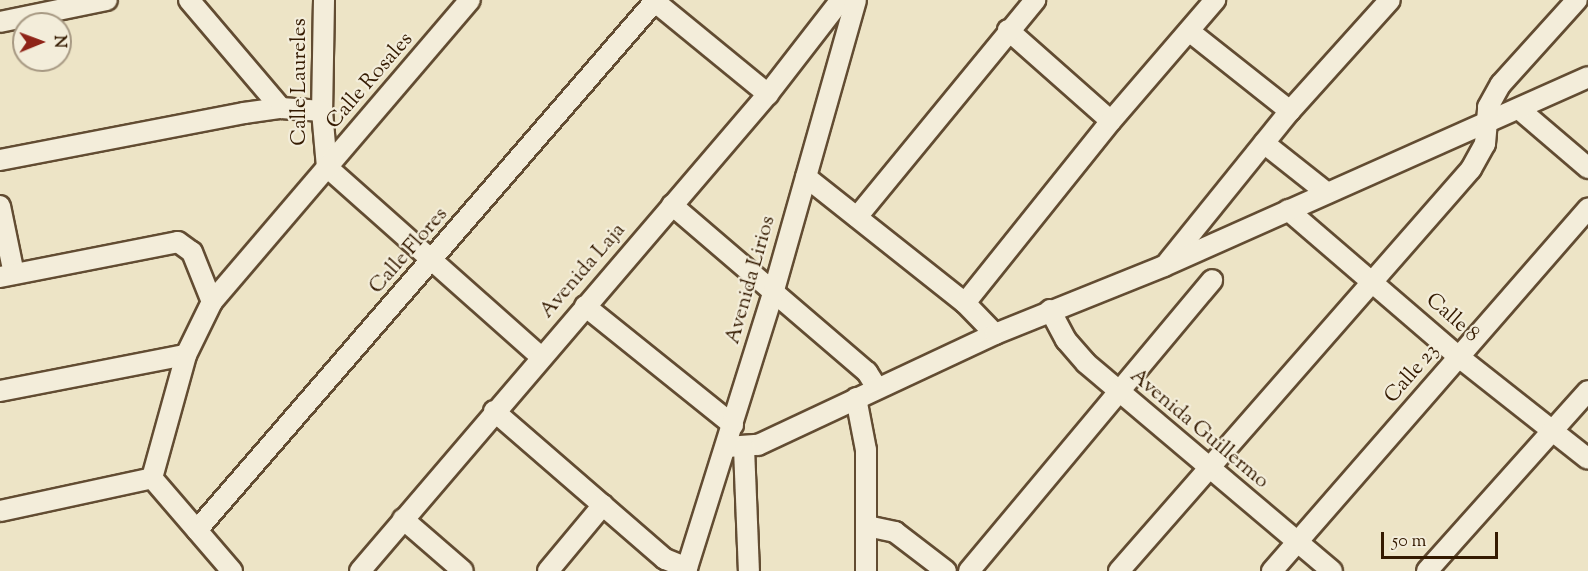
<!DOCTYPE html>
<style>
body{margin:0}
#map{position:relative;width:1588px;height:571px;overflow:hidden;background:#ede4c6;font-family:"Sorts Mill Goudy",serif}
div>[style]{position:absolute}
.roads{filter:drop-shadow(2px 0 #624c32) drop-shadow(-2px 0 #624c32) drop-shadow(0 2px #624c32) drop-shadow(0 -2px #624c32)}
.minor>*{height:20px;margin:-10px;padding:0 10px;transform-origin:10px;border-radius:10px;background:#f3edda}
span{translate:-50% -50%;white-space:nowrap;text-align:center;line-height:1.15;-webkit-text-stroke:4.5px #f3edda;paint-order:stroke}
.street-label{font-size:21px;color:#341a00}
.north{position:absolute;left:12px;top:12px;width:60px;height:60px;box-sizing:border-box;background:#f3edda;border:2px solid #a79983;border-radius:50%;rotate:89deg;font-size:16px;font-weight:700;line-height:24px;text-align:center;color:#341a00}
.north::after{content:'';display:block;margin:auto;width:21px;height:27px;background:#8f2418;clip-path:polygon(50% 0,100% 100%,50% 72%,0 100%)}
.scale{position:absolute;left:1381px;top:532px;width:117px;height:27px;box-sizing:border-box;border:3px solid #341a00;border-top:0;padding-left:8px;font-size:18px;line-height:21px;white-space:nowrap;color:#341a00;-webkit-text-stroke:4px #f3edda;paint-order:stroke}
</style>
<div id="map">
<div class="roads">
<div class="minor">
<i style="left:189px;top:0;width:142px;rotate:49.6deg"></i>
<i style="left:324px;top:0;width:111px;rotate:91deg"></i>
<i style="left:322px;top:111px;width:56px;rotate:84.9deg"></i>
<i style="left:327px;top:167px;width:285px;rotate:41.6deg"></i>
<i style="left:653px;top:0;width:149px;rotate:39.3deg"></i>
<i style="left:0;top:22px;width:109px;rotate:-11.6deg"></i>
<i style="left:1008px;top:30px;width:137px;rotate:41.5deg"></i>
<i style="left:1189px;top:31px;width:129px;rotate:38.4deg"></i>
<i style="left:1519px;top:109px;width:91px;rotate:40.5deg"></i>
<i style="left:1264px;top:143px;width:80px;rotate:38.4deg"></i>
<i style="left:0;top:160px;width:248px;rotate:-10.9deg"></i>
<i style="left:244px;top:113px;width:37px;rotate:-8deg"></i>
<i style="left:281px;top:108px;width:41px;rotate:4.2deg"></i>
<i style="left:806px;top:177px;width:203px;rotate:38.4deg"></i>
<i style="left:965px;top:303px;width:43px;rotate:45.9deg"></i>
<i style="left:672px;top:205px;width:257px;rotate:40.6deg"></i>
<i style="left:867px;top:372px;width:19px;rotate:58deg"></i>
<i style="left:0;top:206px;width:69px;rotate:78.4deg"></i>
<i style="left:1288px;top:210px;width:225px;rotate:40.7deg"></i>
<i style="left:1459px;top:357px;width:164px;rotate:38.3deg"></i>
<i style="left:857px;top:217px;width:281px;rotate:-50.6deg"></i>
<i style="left:1168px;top:262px;width:194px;rotate:-51.1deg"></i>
<i style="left:1290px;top:111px;width:149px;rotate:-48deg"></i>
<i style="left:0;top:277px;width:181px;rotate:-11.1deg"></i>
<i style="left:178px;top:242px;width:17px;rotate:36deg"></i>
<i style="left:192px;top:252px;width:54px;rotate:68.2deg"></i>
<i style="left:965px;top:303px;width:233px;rotate:-51.3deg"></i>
<i style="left:1111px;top:121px;width:160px;rotate:-49.3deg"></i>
<i style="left:585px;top:306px;width:190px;rotate:38.8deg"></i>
<i style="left:1050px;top:310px;width:34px;rotate:62deg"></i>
<i style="left:1066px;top:340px;width:30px;rotate:49deg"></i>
<i style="left:1086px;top:363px;width:322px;rotate:40.2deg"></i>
<i style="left:0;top:391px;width:189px;rotate:-11deg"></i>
<i style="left:856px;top:398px;width:53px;rotate:79.1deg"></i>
<i style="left:866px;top:450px;width:121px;rotate:90deg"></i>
<i style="left:494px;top:411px;width:226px;rotate:40.9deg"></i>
<i style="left:665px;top:559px;width:24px;rotate:22deg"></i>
<i style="left:727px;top:447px;width:31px;rotate:-4deg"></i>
<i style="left:758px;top:445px;width:262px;rotate:-25.1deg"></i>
<i style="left:995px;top:334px;width:182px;rotate:-21.9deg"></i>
<i style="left:1164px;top:266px;width:464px;rotate:-24deg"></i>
<i style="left:744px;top:448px;width:123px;rotate:87.7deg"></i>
<i style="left:0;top:511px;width:156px;rotate:-12.2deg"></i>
<i style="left:403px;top:519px;width:79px;rotate:40.9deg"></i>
<i style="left:867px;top:526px;width:29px;rotate:12deg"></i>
<i style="left:895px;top:532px;width:64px;rotate:37.4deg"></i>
<i style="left:197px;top:530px;width:701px;rotate:-49.11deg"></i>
<i style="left:232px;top:571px;width:123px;rotate:-130.7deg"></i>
<i style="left:152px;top:478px;width:128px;rotate:-74.5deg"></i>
<i style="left:186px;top:355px;width:59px;rotate:-63.9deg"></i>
<i style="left:212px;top:302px;width:397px;rotate:-49.5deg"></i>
<i style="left:360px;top:571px;width:628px;rotate:-49.46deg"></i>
<i style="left:768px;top:94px;width:119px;rotate:-52.2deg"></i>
<i style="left:548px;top:571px;width:86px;rotate:-50.2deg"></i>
<i style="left:686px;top:571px;width:294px;rotate:-72.6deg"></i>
<i style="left:774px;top:290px;width:301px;rotate:-74.2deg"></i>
<i style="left:969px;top:571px;width:379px;rotate:-50.1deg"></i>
<i style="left:1119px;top:571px;width:534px;rotate:-48.79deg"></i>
<i style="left:1471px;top:169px;width:29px;rotate:-61deg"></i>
<i style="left:1485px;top:144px;width:37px;rotate:-85deg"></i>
<i style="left:1488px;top:107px;width:26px;rotate:-61deg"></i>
<i style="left:1501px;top:84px;width:113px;rotate:-47.9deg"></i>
<i style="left:1272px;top:571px;width:481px;rotate:-48.9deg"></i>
<i style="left:1427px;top:571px;width:241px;rotate:-48.2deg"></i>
</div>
</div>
<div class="street-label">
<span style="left:370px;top:81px;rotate:-49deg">Calle Rosales</span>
<span style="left:300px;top:82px;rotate:-90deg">Calle Laureles</span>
<span style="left:409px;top:251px;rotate:-49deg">Calle Flores</span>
<span style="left:583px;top:271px;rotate:-49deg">Avenida Laja</span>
<span style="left:751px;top:280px;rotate:-74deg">Avenida Lirios</span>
<span style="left:1452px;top:318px;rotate:41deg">Calle 8</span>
<span style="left:1412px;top:374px;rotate:-49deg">Calle 23</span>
<span style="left:1199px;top:429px;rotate:40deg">Avenida Guillermo</span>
</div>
<div class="north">N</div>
<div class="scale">50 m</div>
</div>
